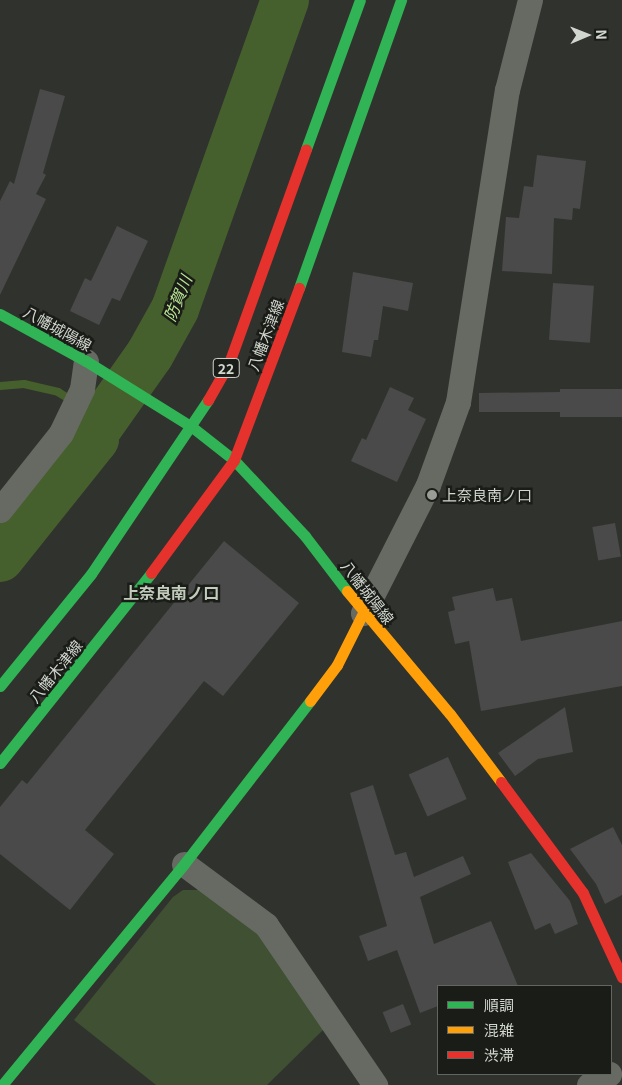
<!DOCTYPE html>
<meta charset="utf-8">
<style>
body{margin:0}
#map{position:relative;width:622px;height:1085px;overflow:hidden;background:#30332d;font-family:Georgia,"Noto Sans JP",serif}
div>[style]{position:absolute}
.green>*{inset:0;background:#405032}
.stream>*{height:8px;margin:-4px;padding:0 4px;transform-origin:4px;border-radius:4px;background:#46602d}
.river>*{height:48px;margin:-24px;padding:0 24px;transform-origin:24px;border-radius:24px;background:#46602d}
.building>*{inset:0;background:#494a49;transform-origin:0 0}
.street>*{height:25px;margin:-12.5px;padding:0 12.5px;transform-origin:12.5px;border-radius:12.5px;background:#676a63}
.fast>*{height:11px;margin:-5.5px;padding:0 5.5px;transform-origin:5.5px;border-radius:5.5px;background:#30b455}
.slow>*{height:11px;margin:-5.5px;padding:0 5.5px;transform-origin:5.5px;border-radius:5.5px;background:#ff9f0a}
.jam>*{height:11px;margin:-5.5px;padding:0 5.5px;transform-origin:5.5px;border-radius:5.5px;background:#e5322d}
.dots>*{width:14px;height:14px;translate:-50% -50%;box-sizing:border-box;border:2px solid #191c17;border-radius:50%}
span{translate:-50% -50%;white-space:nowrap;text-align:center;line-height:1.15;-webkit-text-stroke:5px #191c17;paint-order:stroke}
.shield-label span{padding:1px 4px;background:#191c17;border:1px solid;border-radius:4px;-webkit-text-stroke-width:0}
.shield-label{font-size:14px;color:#d1d6ce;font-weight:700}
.street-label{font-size:15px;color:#d1d6ce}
.poi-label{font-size:15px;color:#d1d6ce}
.left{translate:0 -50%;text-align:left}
.water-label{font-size:16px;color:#bbe795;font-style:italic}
.neighbourhood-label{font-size:16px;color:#c3ccbc;font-weight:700}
.legend{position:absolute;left:437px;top:985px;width:175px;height:90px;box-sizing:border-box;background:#191c17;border:1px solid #636660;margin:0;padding:6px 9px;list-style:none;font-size:15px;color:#d1d6ce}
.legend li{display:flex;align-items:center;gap:10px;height:25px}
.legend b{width:25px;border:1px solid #636660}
.north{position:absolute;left:562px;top:10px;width:50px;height:50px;-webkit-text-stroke:4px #191c17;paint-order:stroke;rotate:89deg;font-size:14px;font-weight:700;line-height:20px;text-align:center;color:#d1d6ce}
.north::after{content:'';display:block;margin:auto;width:18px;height:22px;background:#d1d6ce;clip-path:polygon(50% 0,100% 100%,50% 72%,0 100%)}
</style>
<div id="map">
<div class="green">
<i style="clip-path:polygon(183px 890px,203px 890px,263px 931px,325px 1028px,267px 1085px,156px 1085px,74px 1020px,173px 897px)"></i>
</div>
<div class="stream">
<i style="left:0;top:386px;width:24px;rotate:-5deg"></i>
<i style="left:24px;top:384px;width:35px;rotate:13deg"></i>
<i style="left:58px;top:392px;width:55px;rotate:31.7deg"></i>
</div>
<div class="river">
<i style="left:0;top:558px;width:152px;rotate:-51.4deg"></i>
<i style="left:95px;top:439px;width:7px;rotate:-90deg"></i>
<i style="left:95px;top:432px;width:95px;rotate:-54.8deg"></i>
<i style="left:150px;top:354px;width:51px;rotate:-60.9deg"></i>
<i style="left:175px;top:309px;width:328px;rotate:-70.4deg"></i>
</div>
<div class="building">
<i style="clip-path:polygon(40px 89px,65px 96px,43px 173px,46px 175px,36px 194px,46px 199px,0 295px,0 201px,10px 181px,14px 184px)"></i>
<i style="clip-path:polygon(537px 155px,586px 161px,580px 209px,573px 208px,572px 220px,554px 218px,552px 274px,502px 271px,506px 217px,519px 218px,524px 186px,533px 187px)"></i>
<i style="clip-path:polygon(117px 226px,148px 241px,120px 301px,112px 298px,99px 325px,70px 311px,85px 278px,91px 281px)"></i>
<i style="clip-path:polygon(353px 272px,413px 283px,408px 311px,383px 306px,378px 340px,374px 340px,371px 357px,342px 352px)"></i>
<i style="left:553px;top:283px;width:41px;height:57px;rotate:4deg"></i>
<i style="clip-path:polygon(390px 387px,414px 398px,408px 410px,426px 419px,397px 482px,351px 461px,362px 438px,366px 440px)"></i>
<i style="clip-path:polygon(560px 389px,622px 389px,622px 417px,560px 417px,560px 412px,479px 412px,479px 393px,560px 392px)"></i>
<i style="left:615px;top:523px;width:34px;height:23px;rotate:80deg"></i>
<i style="clip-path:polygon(224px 541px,299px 603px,223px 696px,204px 681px,85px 830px,114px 854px,70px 910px,0 854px,0 807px,22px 780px,27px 784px)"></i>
<i style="clip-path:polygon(493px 588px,496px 601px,512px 598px,521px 641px,622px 621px,622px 686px,481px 711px,469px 641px,455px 644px,448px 612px,455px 610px,452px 597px)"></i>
<i style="clip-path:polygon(565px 707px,573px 752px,538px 759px,515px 776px,498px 753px)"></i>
<i style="left:448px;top:757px;width:46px;height:43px;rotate:66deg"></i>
<i style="clip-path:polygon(373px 785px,395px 855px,406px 852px,414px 877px,463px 856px,471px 874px,420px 897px,434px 944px,491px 921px,518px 986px,438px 986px,438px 1006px,420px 1013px,397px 950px,368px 961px,359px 936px,387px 926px,350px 793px)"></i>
<i style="clip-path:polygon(613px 827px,622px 845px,622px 895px,605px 904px,596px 884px,570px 849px)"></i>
<i style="clip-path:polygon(531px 853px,570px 901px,578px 924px,555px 934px,550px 923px,535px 930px,508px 862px)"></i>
<i style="left:403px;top:1004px;width:22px;height:22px;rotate:68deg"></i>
</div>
<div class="street">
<i style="left:0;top:510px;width:98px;rotate:-51.6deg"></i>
<i style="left:61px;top:433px;width:49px;rotate:-64.5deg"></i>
<i style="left:82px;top:389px;width:28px;rotate:-82deg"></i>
<i style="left:363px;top:613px;width:144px;rotate:-63.1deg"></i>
<i style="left:428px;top:485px;width:88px;rotate:-70.1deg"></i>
<i style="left:458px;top:402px;width:316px;rotate:-81.1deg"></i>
<i style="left:507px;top:90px;width:93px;rotate:-75.7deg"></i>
<i style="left:184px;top:864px;width:102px;rotate:36.6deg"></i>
<i style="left:266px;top:925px;width:194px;rotate:55.7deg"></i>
<i style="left:589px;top:1085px;width:23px;rotate:-29deg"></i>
</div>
<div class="fast">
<i style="left:306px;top:149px;width:158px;rotate:-70.1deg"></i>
<i style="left:299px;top:288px;width:306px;rotate:-70.5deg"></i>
<i style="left:0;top:314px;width:98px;rotate:28.7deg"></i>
<i style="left:86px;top:361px;width:125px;rotate:31.9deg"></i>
<i style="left:192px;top:427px;width:53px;rotate:38.2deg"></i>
<i style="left:234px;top:460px;width:104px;rotate:46.9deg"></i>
<i style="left:305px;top:536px;width:69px;rotate:52.6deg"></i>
<i style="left:0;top:686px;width:144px;rotate:-50.9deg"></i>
<i style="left:91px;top:574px;width:210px;rotate:-56.1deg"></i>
<i style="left:0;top:763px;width:243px;rotate:-51.5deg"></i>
<i style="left:2px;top:1085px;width:286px;rotate:-50.5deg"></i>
<i style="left:184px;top:864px;width:206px;rotate:-52.3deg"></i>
</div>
<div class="slow">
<i style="left:347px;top:591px;width:160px;rotate:50.1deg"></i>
<i style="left:450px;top:714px;width:85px;rotate:53.1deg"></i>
<i style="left:310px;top:701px;width:45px;rotate:-53.1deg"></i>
<i style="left:337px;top:665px;width:58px;rotate:-63.4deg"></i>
</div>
<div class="jam">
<i style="left:208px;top:400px;width:43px;rotate:-60.4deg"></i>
<i style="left:229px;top:363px;width:227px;rotate:-70.2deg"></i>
<i style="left:151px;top:573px;width:140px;rotate:-53.7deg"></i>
<i style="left:234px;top:460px;width:184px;rotate:-69.3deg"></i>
<i style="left:501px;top:782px;width:138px;rotate:53.5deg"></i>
<i style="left:583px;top:893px;width:93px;rotate:65.1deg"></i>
</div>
<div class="dots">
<i style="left:432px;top:495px;background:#999d96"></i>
</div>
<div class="shield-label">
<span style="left:226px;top:368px">22</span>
</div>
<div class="street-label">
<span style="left:58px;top:328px;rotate:29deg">八幡城陽線</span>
<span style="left:265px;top:335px;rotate:-69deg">八幡木津線</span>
<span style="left:368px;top:592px;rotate:52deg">八幡城陽線</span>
<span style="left:55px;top:671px;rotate:-51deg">八幡木津線</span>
</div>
<div class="poi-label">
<span class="left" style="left:442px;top:495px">上奈良南ノ口</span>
</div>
<div class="water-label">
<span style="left:177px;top:298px;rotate:-68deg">防賀川</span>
</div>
<div class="neighbourhood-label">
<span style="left:171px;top:592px">上奈良南ノ口</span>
</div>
<ul class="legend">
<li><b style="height:6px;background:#30b455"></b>順調</li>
<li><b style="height:6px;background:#ff9f0a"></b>混雑</li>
<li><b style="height:6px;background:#e5322d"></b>渋滞</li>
</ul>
<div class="north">N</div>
</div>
